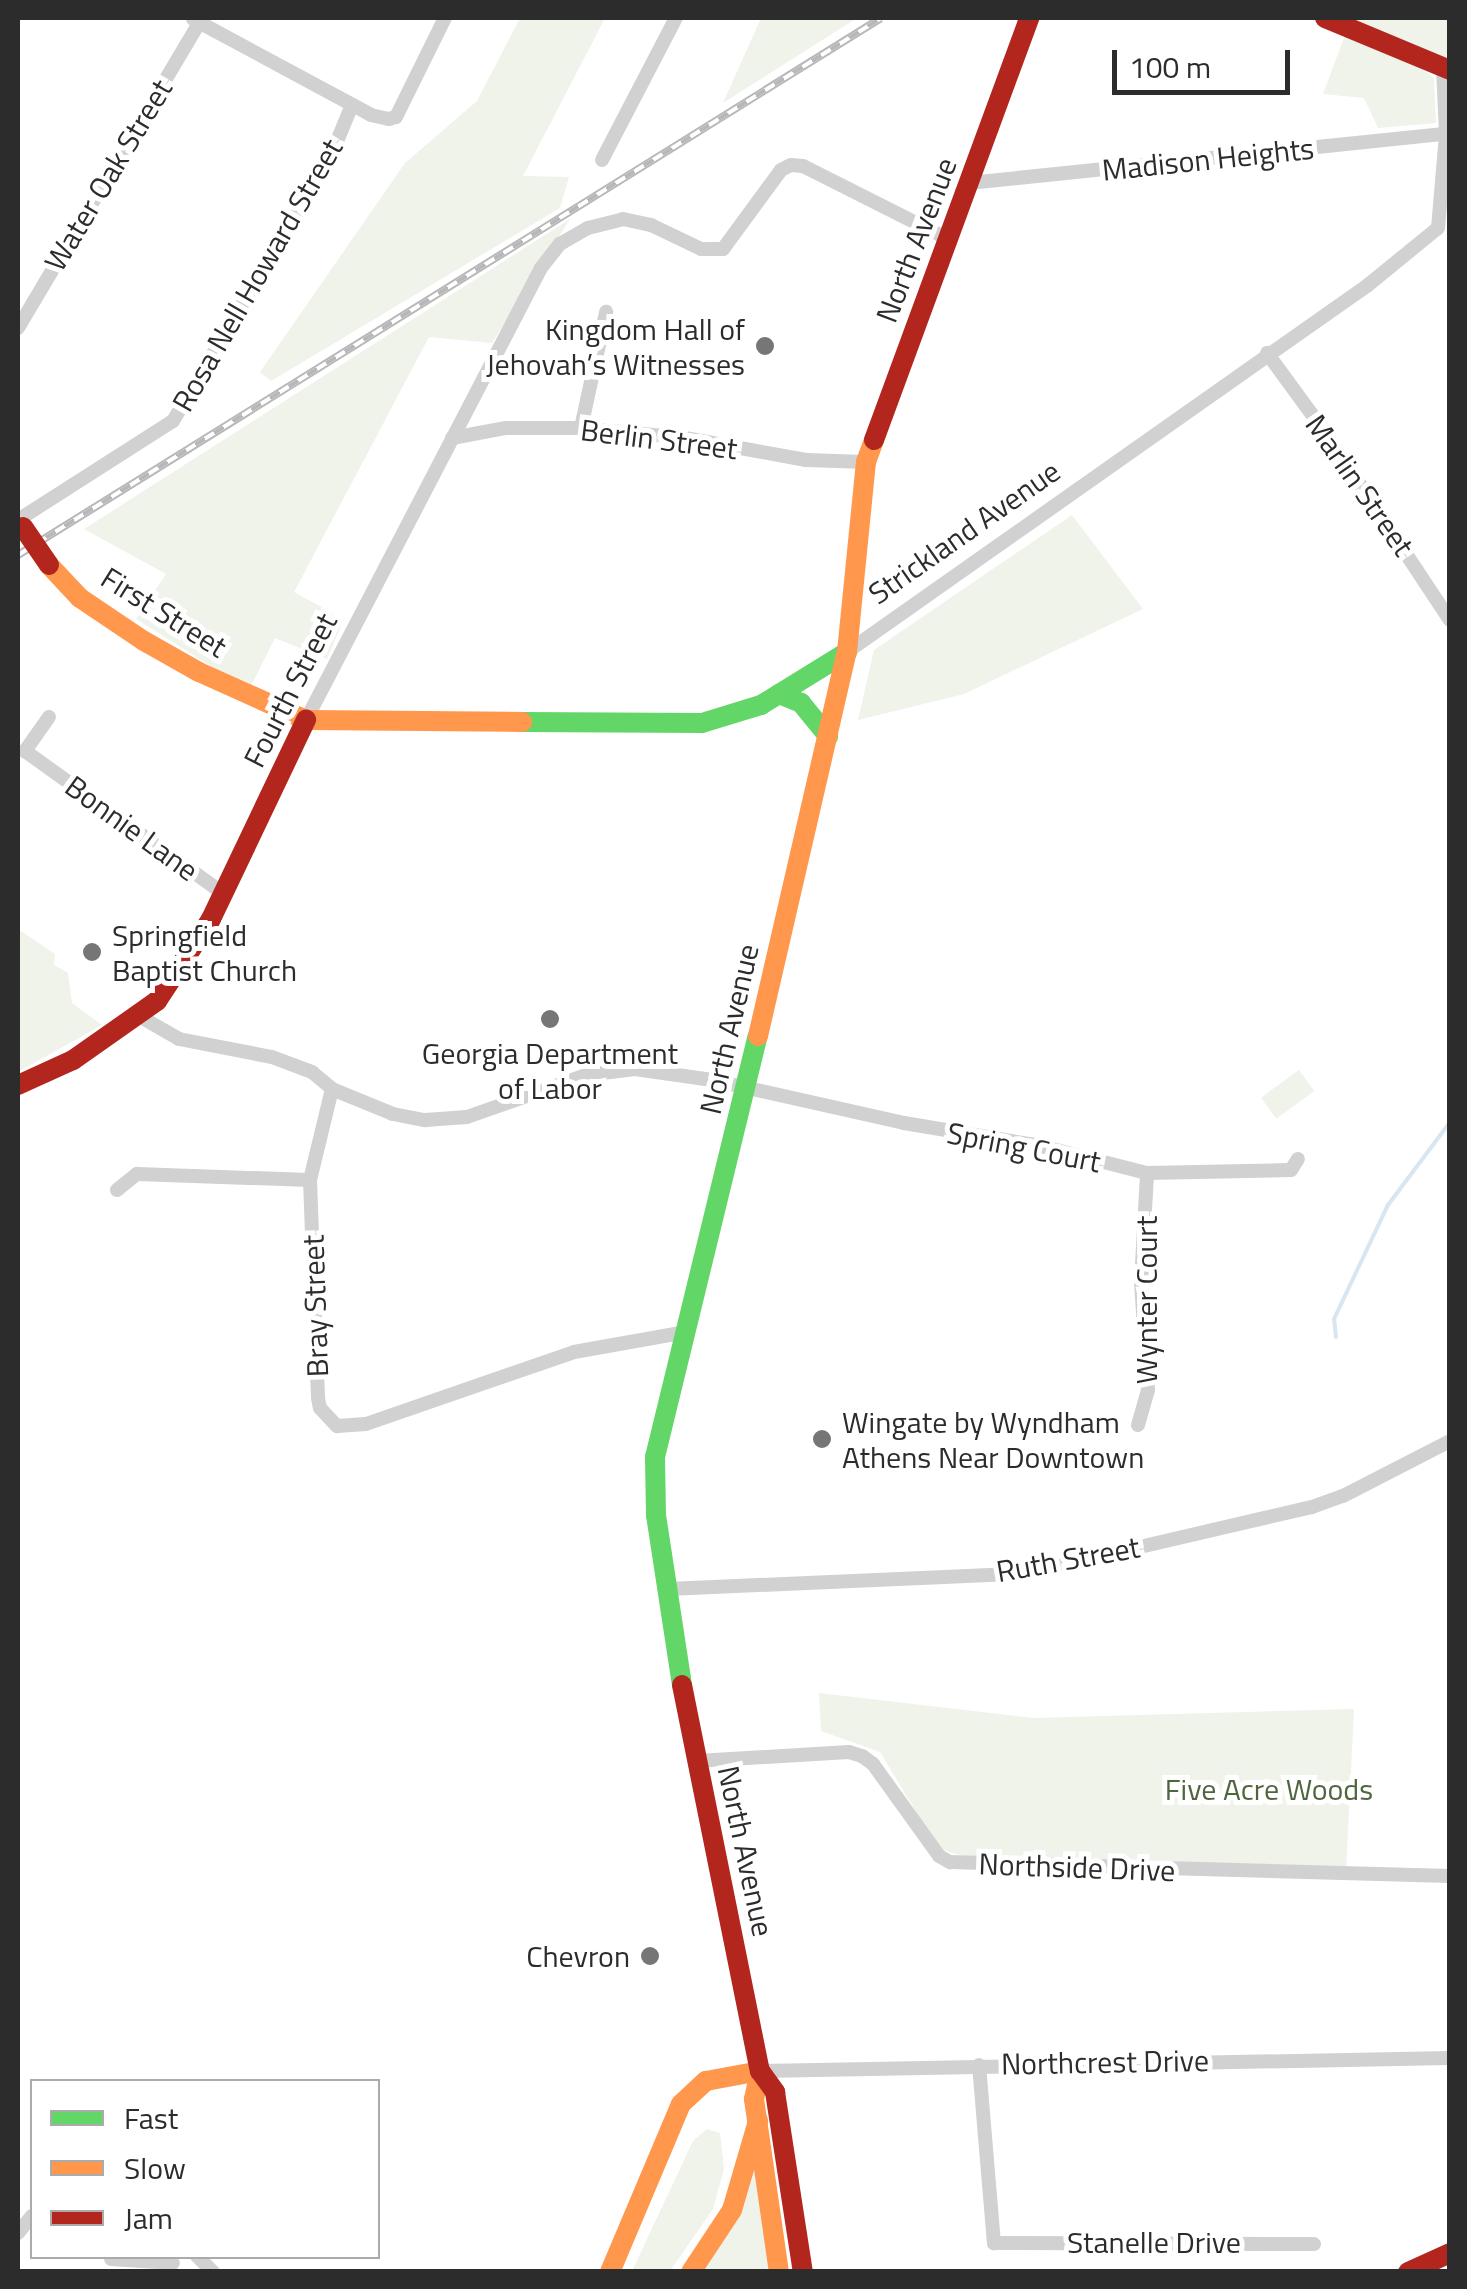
<!DOCTYPE html>
<meta charset="utf-8">
<style>
body{margin:0}
#map{position:relative;width:1467px;height:2289px;overflow:hidden;background:#fff;font-family:"Titillium Web",sans-serif}
div>[style]{position:absolute}
.green>*{inset:0;background:#eff3ea;transform-origin:0 0}
.stream>*{height:4px;margin:-2px;padding:0 2px;transform-origin:2px;border-radius:2px;background:#d7e6f0}
.street>*{height:14px;margin:-7px;padding:0 7px;transform-origin:7px;border-radius:7px;background:#d1d1d1}
.fast>*{height:20px;margin:-10px;padding:0 10px;transform-origin:10px;border-radius:10px;background:#63d668}
.slow>*{height:20px;margin:-10px;padding:0 10px;transform-origin:10px;border-radius:10px;background:#ff974d}
.jam>*{height:20px;margin:-10px;padding:0 10px;transform-origin:10px;border-radius:10px;background:#b3261e}
.rail>*{height:8px;margin-top:-4px;transform-origin:0;background:repeating-linear-gradient(90deg,#fff 0 11px,#b8b8b8 0 22px);box-sizing:border-box;border-block:2px solid #b8b8b8}
.jam-bridge>*{height:20px;margin:-10px;padding:0 10px;transform-origin:10px;border-radius:10px;background:#b3261e}
.dots>*{width:28px;height:28px;translate:-50% -50%;box-sizing:border-box;border:5px solid #fff;border-radius:50%}
span{translate:-50% -50%;white-space:nowrap;text-align:center;line-height:1.15;-webkit-text-stroke:10px #fff;paint-order:stroke}
.street-label{font-size:30px;color:#2c2c2c}
.poi-label{font-size:30px;color:#2c2c2c}
.right{translate:-100% -50%;text-align:right}
.left{translate:0 -50%;text-align:left}
.park-label{font-size:30px;color:#4f653c}
.frame{position:absolute;inset:0;border:20px solid #2c2c2c;pointer-events:none}
.legend{position:absolute;left:30px;top:2079px;width:350px;height:180px;box-sizing:border-box;background:#fff;border:2px solid #ababab;margin:0;padding:12px 18px;list-style:none;font-size:30px;color:#2c2c2c}
.legend li{display:flex;align-items:center;gap:20px;height:50px}
.legend b{width:50px;border:2px solid #ababab}
.scale{position:absolute;left:1112px;top:50px;width:178px;height:45px;box-sizing:border-box;border:5px solid #2c2c2c;border-top:0;padding-left:12px;font-size:30px;line-height:35px;white-space:nowrap;color:#2c2c2c;-webkit-text-stroke:8px #fff;paint-order:stroke}
</style>
<div id="map">
<div class="green">
<i style="clip-path:polygon(520px 18px,605px 18px,523px 176px,569px 177px,560px 208px,271px 381px,260px 372px,405px 163px,477px 101px)"></i>
<i style="clip-path:polygon(761px 18px,857px 18px,723px 103px)"></i>
<i style="clip-path:polygon(1348px 18px,1449px 18px,1449px 60px)"></i>
<i style="clip-path:polygon(1345px 35px,1401px 54px,1434px 78px,1436px 123px,1378px 128px,1364px 98px,1323px 94px)"></i>
<i style="clip-path:polygon(570px 219px,492px 343px,429px 337px,294px 592px,344px 619px,327px 659px,275px 638px,249px 690px,136px 619px,166px 574px,84px 529px)"></i>
<i style="clip-path:polygon(1072px 515px,1143px 609px,964px 694px,858px 720px,874px 650px)"></i>
<i style="clip-path:polygon(18px 929px,55px 954px,54px 965px,68px 973px,72px 1003px,102px 1025px,18px 1072px)"></i>
<i style="left:1299px;top:1070px;width:26px;height:47px;rotate:54deg"></i>
<i style="clip-path:polygon(819px 1693px,1034px 1718px,1354px 1709px,1346px 1871px,965px 1857px,938px 1848px,880px 1752px,821px 1731px)"></i>
<i style="clip-path:polygon(707px 2129px,720px 2133px,724px 2169px,713px 2209px,670px 2271px,632px 2271px,693px 2141px)"></i>
<i style="clip-path:polygon(755px 2169px,773px 2271px,701px 2272px)"></i>
</div>
<div class="stream">
<i style="left:1336px;top:1337px;width:18px;rotate:-96deg"></i>
<i style="left:1334px;top:1319px;width:126px;rotate:-64.7deg"></i>
<i style="left:1388px;top:1205px;width:104px;rotate:-53.2deg"></i>
</div>
<div class="street">
<i style="left:193px;top:19px;width:202px;rotate:28.3deg"></i>
<i style="left:371px;top:115px;width:18px;rotate:13deg"></i>
<i style="left:389px;top:119px;width:7px;rotate:-16deg"></i>
<i style="left:396px;top:117px;width:110px;rotate:-63.7deg"></i>
<i style="left:602px;top:160px;width:160px;rotate:-62.5deg"></i>
<i style="left:969px;top:183px;width:480px;rotate:-5.9deg"></i>
<i style="left:18px;top:328px;width:355px;rotate:-59.3deg"></i>
<i style="left:1267px;top:353px;width:107px;rotate:53.8deg"></i>
<i style="left:1330px;top:439px;width:217px;rotate:56.5deg"></i>
<i style="left:581px;top:428px;width:119px;rotate:-77.8deg"></i>
<i style="left:452px;top:438px;width:55px;rotate:-10.5deg"></i>
<i style="left:506px;top:428px;width:75px"></i>
<i style="left:581px;top:428px;width:104px;rotate:5.5deg"></i>
<i style="left:685px;top:438px;width:123px;rotate:10.3deg"></i>
<i style="left:806px;top:460px;width:60px;rotate:1.9deg"></i>
<i style="left:18px;top:520px;width:184px;rotate:-32.6deg"></i>
<i style="left:173px;top:421px;width:314px;rotate:-59.3deg"></i>
<i style="left:333px;top:151px;width:50px;rotate:-67.6deg"></i>
<i style="left:847px;top:652px;width:637px;rotate:-35.16deg"></i>
<i style="left:1368px;top:285px;width:90px;rotate:-39.2deg"></i>
<i style="left:1438px;top:228px;width:94px;rotate:-85.1deg"></i>
<i style="left:1446px;top:134px;width:67px;rotate:-92.6deg"></i>
<i style="left:49px;top:717px;width:42px;rotate:125.2deg"></i>
<i style="left:25px;top:751px;width:245px;rotate:35.7deg"></i>
<i style="left:306px;top:720px;width:509px;rotate:-62.53deg"></i>
<i style="left:541px;top:268px;width:31px;rotate:-52deg"></i>
<i style="left:560px;top:244px;width:32px;rotate:-30deg"></i>
<i style="left:588px;top:228px;width:36px;rotate:-14deg"></i>
<i style="left:623px;top:219px;width:29px;rotate:12deg"></i>
<i style="left:651px;top:225px;width:55px;rotate:25.6deg"></i>
<i style="left:701px;top:249px;width:22px"></i>
<i style="left:723px;top:249px;width:98px;rotate:-53.7deg"></i>
<i style="left:781px;top:170px;width:11px;rotate:-27deg"></i>
<i style="left:791px;top:165px;width:12px;rotate:5deg"></i>
<i style="left:803px;top:166px;width:160px;rotate:26.7deg"></i>
<i style="left:139px;top:1016px;width:46px;rotate:29.9deg"></i>
<i style="left:179px;top:1039px;width:95px;rotate:11deg"></i>
<i style="left:272px;top:1057px;width:43px;rotate:20.6deg"></i>
<i style="left:312px;top:1072px;width:26px;rotate:40deg"></i>
<i style="left:332px;top:1089px;width:94px;rotate:103.6deg"></i>
<i style="left:310px;top:1180px;width:218px;rotate:87.9deg"></i>
<i style="left:318px;top:1398px;width:10px;rotate:79deg"></i>
<i style="left:320px;top:1408px;width:25px;rotate:47deg"></i>
<i style="left:337px;top:1426px;width:29px;rotate:-4deg"></i>
<i style="left:366px;top:1424px;width:220px;rotate:-19.1deg"></i>
<i style="left:574px;top:1352px;width:114px;rotate:-10.1deg"></i>
<i style="left:332px;top:1089px;width:66px;rotate:22.3deg"></i>
<i style="left:393px;top:1114px;width:33px;rotate:11deg"></i>
<i style="left:425px;top:1120px;width:42px;rotate:-4.1deg"></i>
<i style="left:467px;top:1117px;width:126px;rotate:-19.4deg"></i>
<i style="left:586px;top:1075px;width:49px;rotate:-7deg"></i>
<i style="left:635px;top:1069px;width:78px;rotate:8.1deg"></i>
<i style="left:712px;top:1080px;width:197px;rotate:12.6deg"></i>
<i style="left:904px;top:1123px;width:139px;rotate:9.5deg"></i>
<i style="left:1041px;top:1146px;width:109px;rotate:14.3deg"></i>
<i style="left:1147px;top:1173px;width:144px;rotate:-1.2deg"></i>
<i style="left:1291px;top:1170px;width:13px;rotate:-58deg"></i>
<i style="left:117px;top:1190px;width:26px;rotate:-39deg"></i>
<i style="left:137px;top:1174px;width:173px;rotate:2deg"></i>
<i style="left:1138px;top:1425px;width:36px;rotate:-74deg"></i>
<i style="left:1148px;top:1390px;width:108px;rotate:-93.7deg"></i>
<i style="left:1141px;top:1282px;width:109px;rotate:-86.8deg"></i>
<i style="left:668px;top:1589px;width:360px;rotate:-2.5deg"></i>
<i style="left:1028px;top:1573px;width:292px;rotate:-13.1deg"></i>
<i style="left:1312px;top:1507px;width:33px;rotate:-20deg"></i>
<i style="left:1343px;top:1496px;width:120px;rotate:-27.2deg"></i>
<i style="left:697px;top:1761px;width:152px;rotate:-3.4deg"></i>
<i style="left:849px;top:1752px;width:14px;rotate:17deg"></i>
<i style="left:862px;top:1756px;width:14px;rotate:36deg"></i>
<i style="left:873px;top:1764px;width:113px;rotate:54.3deg"></i>
<i style="left:939px;top:1856px;width:13px;rotate:29deg"></i>
<i style="left:950px;top:1862px;width:500px;rotate:1.6deg"></i>
<i style="left:979px;top:2065px;width:179px;rotate:85.2deg"></i>
<i style="left:994px;top:2243px;width:320px;rotate:0.2deg"></i>
<i style="left:760px;top:2071px;width:690px;rotate:-1.08deg"></i>
<i style="left:18px;top:2233px;width:22px;rotate:-51deg"></i>
<i style="left:197px;top:2256px;width:23px;rotate:45deg"></i>
<i style="left:111px;top:2259px;width:62px;rotate:3.7deg"></i>
</div>
<div class="fast">
<i style="left:779px;top:694px;width:24px;rotate:22deg"></i>
<i style="left:801px;top:703px;width:43px;rotate:50.7deg"></i>
<i style="left:522px;top:722px;width:180px;rotate:0.3deg"></i>
<i style="left:702px;top:723px;width:62px;rotate:-17deg"></i>
<i style="left:761px;top:705px;width:101px;rotate:-31.6deg"></i>
<i style="left:682px;top:1685px;width:172px;rotate:-98.7deg"></i>
<i style="left:656px;top:1515px;width:58px;rotate:-91deg"></i>
<i style="left:655px;top:1457px;width:433px;rotate:-76.3deg"></i>
</div>
<div class="slow">
<i style="left:49px;top:565px;width:45px;rotate:46.8deg"></i>
<i style="left:80px;top:598px;width:77px;rotate:33.9deg"></i>
<i style="left:144px;top:641px;width:63px;rotate:29.4deg"></i>
<i style="left:199px;top:672px;width:117px;rotate:24.2deg"></i>
<i style="left:306px;top:720px;width:216px;rotate:0.5deg"></i>
<i style="left:758px;top:1036px;width:394px;rotate:-77deg"></i>
<i style="left:847px;top:652px;width:191px;rotate:-84.3deg"></i>
<i style="left:866px;top:462px;width:23px;rotate:-70deg"></i>
<i style="left:760px;top:2071px;width:29px;rotate:102deg"></i>
<i style="left:754px;top:2099px;width:175px;rotate:81.8deg"></i>
<i style="left:610px;top:2272px;width:182px;rotate:-67.1deg"></i>
<i style="left:681px;top:2104px;width:34px;rotate:-43deg"></i>
<i style="left:706px;top:2081px;width:55px;rotate:-10.5deg"></i>
<i style="left:691px;top:2272px;width:74px;rotate:-56.5deg"></i>
<i style="left:732px;top:2210px;width:93px;rotate:-73.7deg"></i>
</div>
<div class="jam">
<i style="left:1325px;top:18px;width:135px;rotate:22.6deg"></i>
<i style="left:874px;top:440px;width:450px;rotate:-69.8deg"></i>
<i style="left:18px;top:1085px;width:60px;rotate:-24.4deg"></i>
<i style="left:73px;top:1060px;width:103px;rotate:-35.1deg"></i>
<i style="left:157px;top:1001px;width:98px;rotate:-56.6deg"></i>
<i style="left:211px;top:919px;width:221px;rotate:-64.5deg"></i>
<i style="left:682px;top:1685px;width:394px;rotate:78.6deg"></i>
<i style="left:760px;top:2071px;width:26px;rotate:54deg"></i>
<i style="left:775px;top:2092px;width:182px;rotate:81.2deg"></i>
<i style="left:1408px;top:2272px;width:46px;rotate:-24.3deg"></i>
</div>
<div class="rail">
<i style="left:18px;top:555px;width:1016px;rotate:-31.89deg"></i>
</div>
<div class="jam-bridge">
<i style="left:23px;top:527px;width:46px;rotate:55.6deg"></i>
</div>
<div class="dots">
<i style="left:765px;top:346px;background:#767676"></i>
<i style="left:92px;top:952px;background:#767676"></i>
<i style="left:550px;top:1019px;background:#767676"></i>
<i style="left:822px;top:1439px;background:#767676"></i>
<i style="left:650px;top:1956px;background:#767676"></i>
</div>
<div class="street-label">
<span style="left:1208px;top:159px;rotate:-6deg">Madison Heights</span>
<span style="left:108px;top:175px;rotate:-59deg">Water Oak Street</span>
<span style="left:916px;top:240px;rotate:-69deg">North Avenue</span>
<span style="left:257px;top:275px;rotate:-60deg">Rosa Nell Howard Street</span>
<span style="left:659px;top:439px;rotate:7deg">Berlin Street</span>
<span style="left:1360px;top:485px;rotate:55deg">Marlin Street</span>
<span style="left:964px;top:532px;rotate:-35deg">Strickland Avenue</span>
<span style="left:164px;top:612px;rotate:32deg">First Street</span>
<span style="left:290px;top:690px;rotate:-63deg">Fourth Street</span>
<span style="left:132px;top:828px;rotate:36deg">Bonnie Lane</span>
<span style="left:729px;top:1029px;rotate:-77deg">North Avenue</span>
<span style="left:1024px;top:1147px;rotate:11deg">Spring Court</span>
<span style="left:1146px;top:1300px;rotate:-90deg">Wynter Court</span>
<span style="left:315px;top:1306px;rotate:-92deg">Bray Street</span>
<span style="left:1068px;top:1559px;rotate:-10deg">Ruth Street</span>
<span style="left:746px;top:1851px;rotate:78deg">North Avenue</span>
<span style="left:1077px;top:1867px;rotate:2deg">Northside Drive</span>
<span style="left:1105px;top:2062px;rotate:-1deg">Northcrest Drive</span>
<span style="left:1154px;top:2242px">Stanelle Drive</span>
</div>
<div class="poi-label">
<span class="right" style="left:745px;top:346px">Kingdom Hall of<br>Jehovah’s Witnesses</span>
<span class="left" style="left:112px;top:952px">Springfield<br>Baptist Church</span>
<span style="left:550px;top:1070px">Georgia Department<br>of Labor</span>
<span class="left" style="left:842px;top:1439px">Wingate by Wyndham<br>Athens Near Downtown</span>
<span class="right" style="left:630px;top:1956px">Chevron</span>
</div>
<div class="park-label">
<span style="left:1269px;top:1789px">Five Acre Woods</span>
</div>
<div class="frame"></div>
<ul class="legend">
<li><b style="height:12px;background:#63d668"></b>Fast</li>
<li><b style="height:12px;background:#ff974d"></b>Slow</li>
<li><b style="height:12px;background:#b3261e"></b>Jam</li>
</ul>
<div class="scale">100 m</div>
</div>
